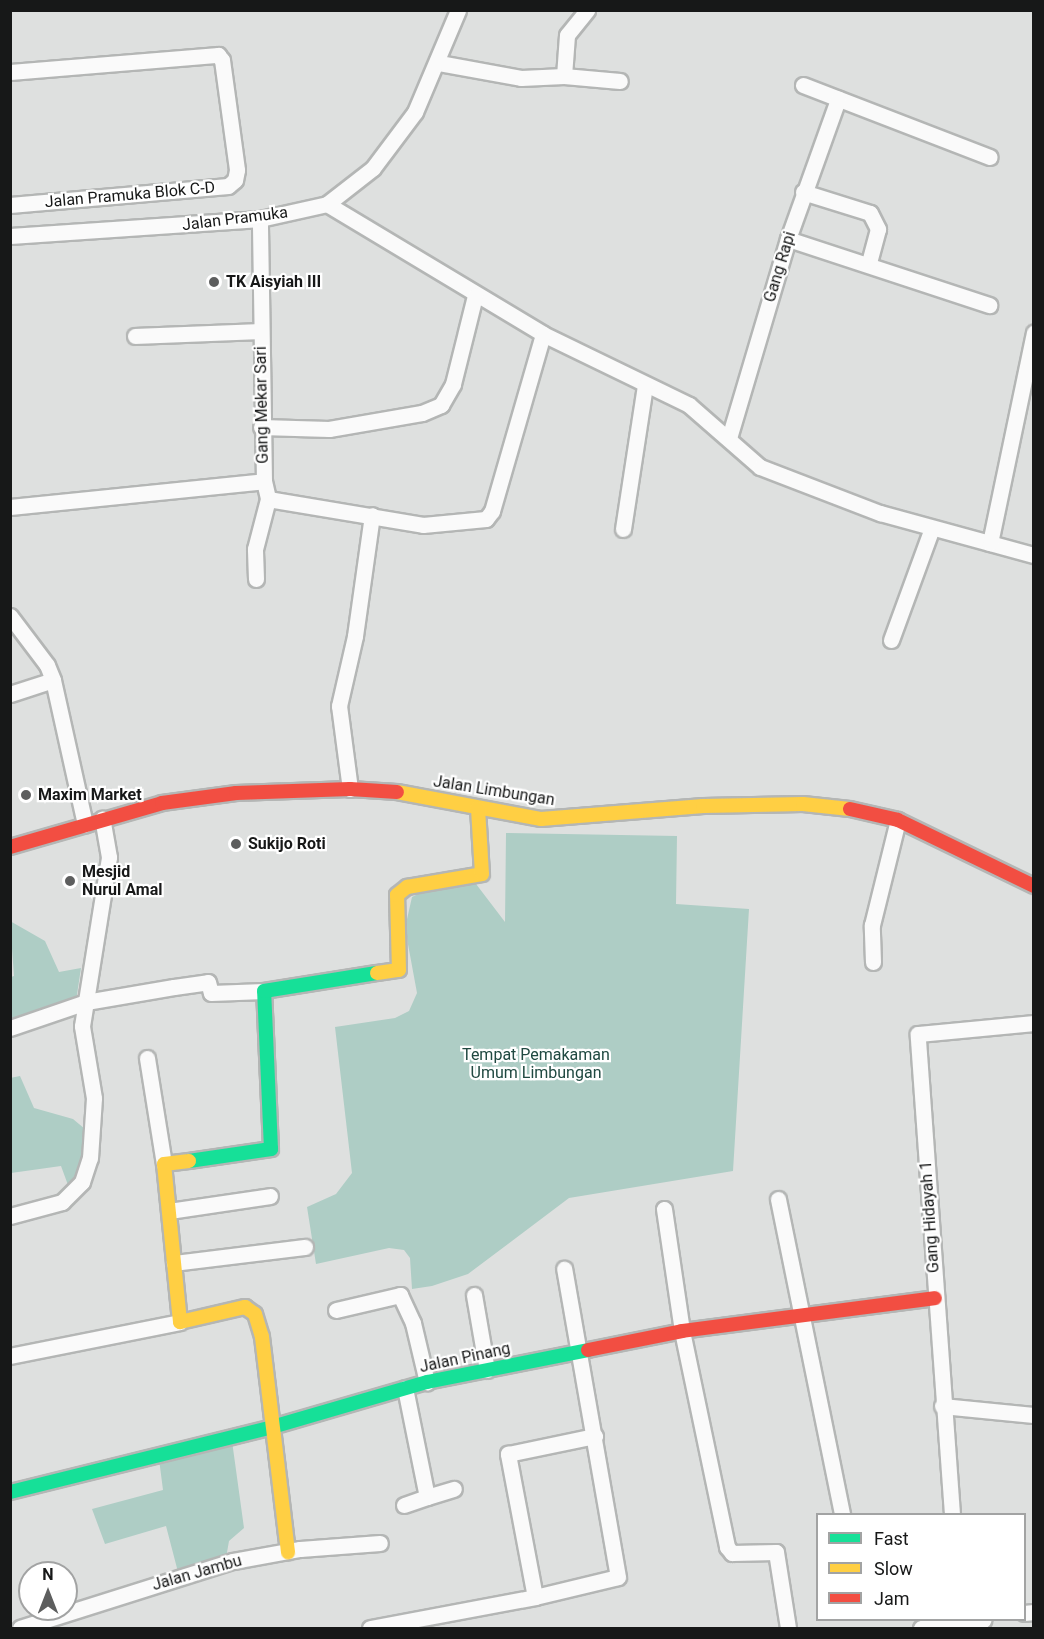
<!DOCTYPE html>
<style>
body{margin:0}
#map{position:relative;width:1044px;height:1639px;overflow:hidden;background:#dee0df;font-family:Roboto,sans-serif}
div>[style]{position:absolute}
.green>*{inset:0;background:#aecdc5}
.roads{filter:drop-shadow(2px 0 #b4b6b5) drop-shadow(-2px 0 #b4b6b5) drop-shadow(0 2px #b4b6b5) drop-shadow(0 -2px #b4b6b5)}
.street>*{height:15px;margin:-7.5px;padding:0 7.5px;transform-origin:7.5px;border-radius:7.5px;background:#fafafa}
.fast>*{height:14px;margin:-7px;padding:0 7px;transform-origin:7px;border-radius:7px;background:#16e098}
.slow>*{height:14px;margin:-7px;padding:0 7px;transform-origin:7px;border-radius:7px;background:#ffcf43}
.jam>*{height:14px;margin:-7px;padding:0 7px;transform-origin:7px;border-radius:7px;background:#f24e42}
.dots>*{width:16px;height:16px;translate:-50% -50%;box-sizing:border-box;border:3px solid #fff;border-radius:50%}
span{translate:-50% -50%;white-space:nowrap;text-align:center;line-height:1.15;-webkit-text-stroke:4.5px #fff;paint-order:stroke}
.street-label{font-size:16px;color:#171818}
.poi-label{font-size:16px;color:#171818;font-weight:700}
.left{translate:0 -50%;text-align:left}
.park-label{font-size:16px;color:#204941}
.frame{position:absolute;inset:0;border:12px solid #171818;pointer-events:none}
.legend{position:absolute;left:816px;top:1513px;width:210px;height:108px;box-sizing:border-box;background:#fff;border:2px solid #a2a3a3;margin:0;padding:8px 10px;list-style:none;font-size:18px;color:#171818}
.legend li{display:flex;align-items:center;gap:12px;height:30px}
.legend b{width:30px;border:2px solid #a2a3a3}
.north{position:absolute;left:18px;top:1561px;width:60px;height:60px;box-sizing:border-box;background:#fff;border:2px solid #a2a3a3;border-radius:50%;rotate:0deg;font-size:16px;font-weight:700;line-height:24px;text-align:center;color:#171818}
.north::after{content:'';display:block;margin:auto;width:21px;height:27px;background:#5d5e5e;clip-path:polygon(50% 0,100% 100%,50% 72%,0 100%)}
</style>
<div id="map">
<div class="green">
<i style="clip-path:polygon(506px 833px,677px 836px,676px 904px,749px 909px,733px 1171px,569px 1198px,468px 1274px,432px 1286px,412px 1289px,410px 1258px,404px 1250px,389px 1248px,316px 1264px,307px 1207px,336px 1194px,352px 1173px,335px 1027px,395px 1018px,409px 1011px,417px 993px,405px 928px,412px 897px,432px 887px,473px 880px,505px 922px)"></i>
<i style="clip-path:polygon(10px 921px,45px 941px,59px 972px,81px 968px,76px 1001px,11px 1023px,11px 977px,14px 976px)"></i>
<i style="clip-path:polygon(20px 1076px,34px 1108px,73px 1119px,85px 1129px,78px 1178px,68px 1185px,61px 1166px,11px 1173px,10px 1078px)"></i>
<i style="clip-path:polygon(232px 1441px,244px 1528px,229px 1541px,226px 1558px,178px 1572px,166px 1526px,105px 1544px,92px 1509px,163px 1490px,159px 1459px)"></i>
</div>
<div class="roads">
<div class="street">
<i style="left:439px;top:63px;width:83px;rotate:10.4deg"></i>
<i style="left:521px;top:78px;width:43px;rotate:-2.7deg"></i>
<i style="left:564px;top:76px;width:56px;rotate:5.1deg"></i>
<i style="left:10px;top:72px;width:209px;rotate:-4.7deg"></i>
<i style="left:218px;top:55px;width:6px;rotate:51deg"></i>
<i style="left:222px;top:60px;width:111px;rotate:82.2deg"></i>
<i style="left:237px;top:170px;width:10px;rotate:101deg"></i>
<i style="left:235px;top:180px;width:9px;rotate:139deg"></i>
<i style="left:228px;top:186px;width:219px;rotate:175deg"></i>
<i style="left:564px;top:76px;width:41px;rotate:-85.8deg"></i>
<i style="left:567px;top:35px;width:32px;rotate:-51deg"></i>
<i style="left:803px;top:85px;width:200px;rotate:21.1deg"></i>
<i style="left:803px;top:192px;width:70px;rotate:17.4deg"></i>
<i style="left:870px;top:213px;width:18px;rotate:63deg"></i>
<i style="left:878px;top:229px;width:35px;rotate:105deg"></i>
<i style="left:327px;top:204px;width:252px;rotate:31deg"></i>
<i style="left:543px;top:334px;width:162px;rotate:25.9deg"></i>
<i style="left:689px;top:405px;width:94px;rotate:41.1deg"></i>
<i style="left:760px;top:467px;width:129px;rotate:21deg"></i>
<i style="left:880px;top:513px;width:160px;rotate:15.3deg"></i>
<i style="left:10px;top:236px;width:251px;rotate:-3.9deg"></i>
<i style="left:260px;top:219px;width:69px;rotate:-12.6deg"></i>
<i style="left:327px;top:204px;width:58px;rotate:-38deg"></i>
<i style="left:373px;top:168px;width:70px;rotate:-53.1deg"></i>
<i style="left:415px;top:112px;width:111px;rotate:-67.1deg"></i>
<i style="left:788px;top:239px;width:212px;rotate:18.2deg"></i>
<i style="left:135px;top:336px;width:125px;rotate:-2.3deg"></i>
<i style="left:261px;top:427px;width:68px;rotate:1.7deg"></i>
<i style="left:329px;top:429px;width:94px;rotate:-9.8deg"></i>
<i style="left:422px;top:413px;width:21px;rotate:-23deg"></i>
<i style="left:441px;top:405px;width:24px;rotate:-60deg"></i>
<i style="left:453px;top:384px;width:91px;rotate:-76deg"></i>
<i style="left:729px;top:438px;width:208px;rotate:-73.5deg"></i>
<i style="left:788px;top:239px;width:149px;rotate:-70.3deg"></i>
<i style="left:264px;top:481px;width:18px;rotate:77deg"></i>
<i style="left:268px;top:499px;width:157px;rotate:9.5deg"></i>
<i style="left:423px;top:525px;width:63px;rotate:-5.4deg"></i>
<i style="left:486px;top:519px;width:10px;rotate:-53deg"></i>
<i style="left:492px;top:511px;width:184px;rotate:-73.9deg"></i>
<i style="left:10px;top:507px;width:255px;rotate:-5.8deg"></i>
<i style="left:264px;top:481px;width:262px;rotate:-90.9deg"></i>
<i style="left:623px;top:529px;width:146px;rotate:-81.3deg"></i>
<i style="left:990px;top:543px;width:215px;rotate:-78.2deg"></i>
<i style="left:256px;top:579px;width:30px;rotate:-92deg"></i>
<i style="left:255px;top:549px;width:52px;rotate:-75.4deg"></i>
<i style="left:10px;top:616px;width:61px;rotate:52.9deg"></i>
<i style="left:47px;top:665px;width:16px;rotate:68deg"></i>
<i style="left:53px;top:680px;width:148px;rotate:77.5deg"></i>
<i style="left:891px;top:640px;width:119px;rotate:-69.9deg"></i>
<i style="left:10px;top:694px;width:45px;rotate:-18deg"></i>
<i style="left:350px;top:789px;width:84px;rotate:-97.5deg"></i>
<i style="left:339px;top:706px;width:72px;rotate:-77.1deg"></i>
<i style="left:355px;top:636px;width:122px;rotate:-82deg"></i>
<i style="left:873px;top:962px;width:37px;rotate:-92deg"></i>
<i style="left:872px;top:925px;width:108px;rotate:-76.1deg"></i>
<i style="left:10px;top:1028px;width:80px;rotate:-18.9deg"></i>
<i style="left:86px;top:1002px;width:89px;rotate:-9.7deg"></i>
<i style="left:174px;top:987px;width:34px;rotate:-8deg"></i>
<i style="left:208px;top:982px;width:11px;rotate:75deg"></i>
<i style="left:211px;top:993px;width:53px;rotate:-2.2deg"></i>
<i style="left:147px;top:1058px;width:107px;rotate:80.9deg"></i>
<i style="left:778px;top:1199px;width:321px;rotate:78.5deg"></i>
<i style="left:664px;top:1209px;width:123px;rotate:81.6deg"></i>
<i style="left:682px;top:1331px;width:221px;rotate:78.2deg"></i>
<i style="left:727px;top:1547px;width:8px;rotate:50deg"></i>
<i style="left:732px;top:1553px;width:44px;rotate:-1.3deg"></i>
<i style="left:776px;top:1552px;width:77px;rotate:81deg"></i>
<i style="left:169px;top:1211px;width:102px;rotate:-8.4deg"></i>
<i style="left:10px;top:1216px;width:54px;rotate:-15.1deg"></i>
<i style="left:62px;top:1202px;width:28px;rotate:-45deg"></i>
<i style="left:82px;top:1182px;width:25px;rotate:-72deg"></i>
<i style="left:90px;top:1158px;width:60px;rotate:-86.2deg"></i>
<i style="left:94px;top:1098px;width:73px;rotate:-99.5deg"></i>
<i style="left:82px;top:1026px;width:171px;rotate:-80.9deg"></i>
<i style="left:109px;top:857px;width:39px;rotate:-100deg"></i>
<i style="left:174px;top:1263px;width:132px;rotate:-7deg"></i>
<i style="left:474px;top:1295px;width:76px;rotate:80.2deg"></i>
<i style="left:336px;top:1310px;width:66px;rotate:-13.2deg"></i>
<i style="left:400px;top:1295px;width:31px;rotate:65deg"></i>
<i style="left:413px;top:1323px;width:61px;rotate:76.7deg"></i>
<i style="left:10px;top:1356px;width:173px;rotate:-11.3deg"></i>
<i style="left:942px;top:1406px;width:92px;rotate:5.6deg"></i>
<i style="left:427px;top:1497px;width:28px;rotate:-17deg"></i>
<i style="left:404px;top:1505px;width:24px;rotate:-19deg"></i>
<i style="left:427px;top:1497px;width:111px;rotate:-101.4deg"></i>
<i style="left:952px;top:1514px;width:481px;rotate:-94.1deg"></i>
<i style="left:918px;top:1034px;width:117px;rotate:-5.4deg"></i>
<i style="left:535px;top:1597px;width:146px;rotate:-100.7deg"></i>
<i style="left:508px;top:1454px;width:89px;rotate:-11.7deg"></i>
<i style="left:1024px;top:1613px;width:10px;rotate:-6deg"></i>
<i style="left:20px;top:1628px;width:223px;rotate:-17.5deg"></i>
<i style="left:233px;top:1561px;width:68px;rotate:-10.2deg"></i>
<i style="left:300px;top:1549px;width:80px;rotate:-4.3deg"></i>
<i style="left:370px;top:1628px;width:168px;rotate:-10.6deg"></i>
<i style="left:535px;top:1597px;width:85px;rotate:-13.5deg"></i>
<i style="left:618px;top:1577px;width:313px;rotate:-99.9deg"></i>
<i style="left:921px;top:1628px;width:63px;rotate:-7.4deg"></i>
</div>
<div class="fast">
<i style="left:189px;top:1161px;width:83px;rotate:-8.3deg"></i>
<i style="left:271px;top:1149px;width:158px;rotate:-92.5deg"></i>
<i style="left:264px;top:991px;width:114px;rotate:-9.1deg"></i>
<i style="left:10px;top:1492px;width:270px;rotate:-13.9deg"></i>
<i style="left:272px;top:1427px;width:161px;rotate:-16.2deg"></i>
<i style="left:427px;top:1382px;width:164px;rotate:-11.2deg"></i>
</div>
<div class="slow">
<i style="left:397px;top:792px;width:147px;rotate:10.6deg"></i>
<i style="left:541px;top:819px;width:163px;rotate:-4.6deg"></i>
<i style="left:703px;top:806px;width:100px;rotate:-1.1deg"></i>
<i style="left:803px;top:804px;width:47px;rotate:6.1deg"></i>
<i style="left:377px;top:973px;width:22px;rotate:-8deg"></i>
<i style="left:399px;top:970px;width:75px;rotate:-91.5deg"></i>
<i style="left:397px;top:895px;width:13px;rotate:-39deg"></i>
<i style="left:407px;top:887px;width:76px;rotate:-9.8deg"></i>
<i style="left:482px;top:874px;width:66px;rotate:-93.5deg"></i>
<i style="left:189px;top:1161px;width:25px;rotate:173deg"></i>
<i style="left:164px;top:1164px;width:159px;rotate:84.2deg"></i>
<i style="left:180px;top:1322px;width:67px;rotate:-13deg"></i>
<i style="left:245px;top:1307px;width:12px;rotate:35deg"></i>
<i style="left:255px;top:1314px;width:24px;rotate:73deg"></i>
<i style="left:262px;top:1337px;width:217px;rotate:83.1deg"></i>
</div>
<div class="jam">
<i style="left:850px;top:809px;width:49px;rotate:12.9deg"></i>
<i style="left:898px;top:820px;width:151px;rotate:25.9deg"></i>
<i style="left:10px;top:847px;width:158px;rotate:-16.1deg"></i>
<i style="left:162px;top:803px;width:75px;rotate:-7.7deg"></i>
<i style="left:236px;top:793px;width:114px;rotate:-2deg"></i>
<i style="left:350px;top:789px;width:47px;rotate:3.7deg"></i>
<i style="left:588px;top:1350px;width:96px;rotate:-11.4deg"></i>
<i style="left:682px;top:1331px;width:255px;rotate:-7.4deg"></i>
</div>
</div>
<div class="dots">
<i style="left:214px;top:282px;background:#5d5e5e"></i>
<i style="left:26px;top:795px;background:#5d5e5e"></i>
<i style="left:236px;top:844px;background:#5d5e5e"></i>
<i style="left:70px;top:881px;background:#5d5e5e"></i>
</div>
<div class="street-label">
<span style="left:130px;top:195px;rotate:-5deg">Jalan Pramuka Blok C-D</span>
<span style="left:235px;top:219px;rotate:-7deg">Jalan Pramuka</span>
<span style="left:780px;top:267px;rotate:-73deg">Gang Rapi</span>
<span style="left:262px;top:405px;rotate:-91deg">Gang Mekar Sari</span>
<span style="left:494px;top:791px;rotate:9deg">Jalan Limbungan</span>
<span style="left:930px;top:1217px;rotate:-94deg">Gang Hidayah 1</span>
<span style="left:465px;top:1358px;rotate:-12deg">Jalan Pinang</span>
<span style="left:197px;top:1573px;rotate:-16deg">Jalan Jambu</span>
</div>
<div class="poi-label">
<span class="left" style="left:226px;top:282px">TK Aisyiah III</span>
<span class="left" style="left:38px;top:795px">Maxim Market</span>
<span class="left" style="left:248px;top:844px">Sukijo Roti</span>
<span class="left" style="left:82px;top:881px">Mesjid<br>Nurul Amal</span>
</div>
<div class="park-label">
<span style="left:536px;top:1064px">Tempat Pemakaman<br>Umum Limbungan</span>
</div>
<div class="frame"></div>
<ul class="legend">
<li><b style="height:8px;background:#16e098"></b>Fast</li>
<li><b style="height:8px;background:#ffcf43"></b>Slow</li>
<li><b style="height:8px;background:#f24e42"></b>Jam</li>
</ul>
<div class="north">N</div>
</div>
